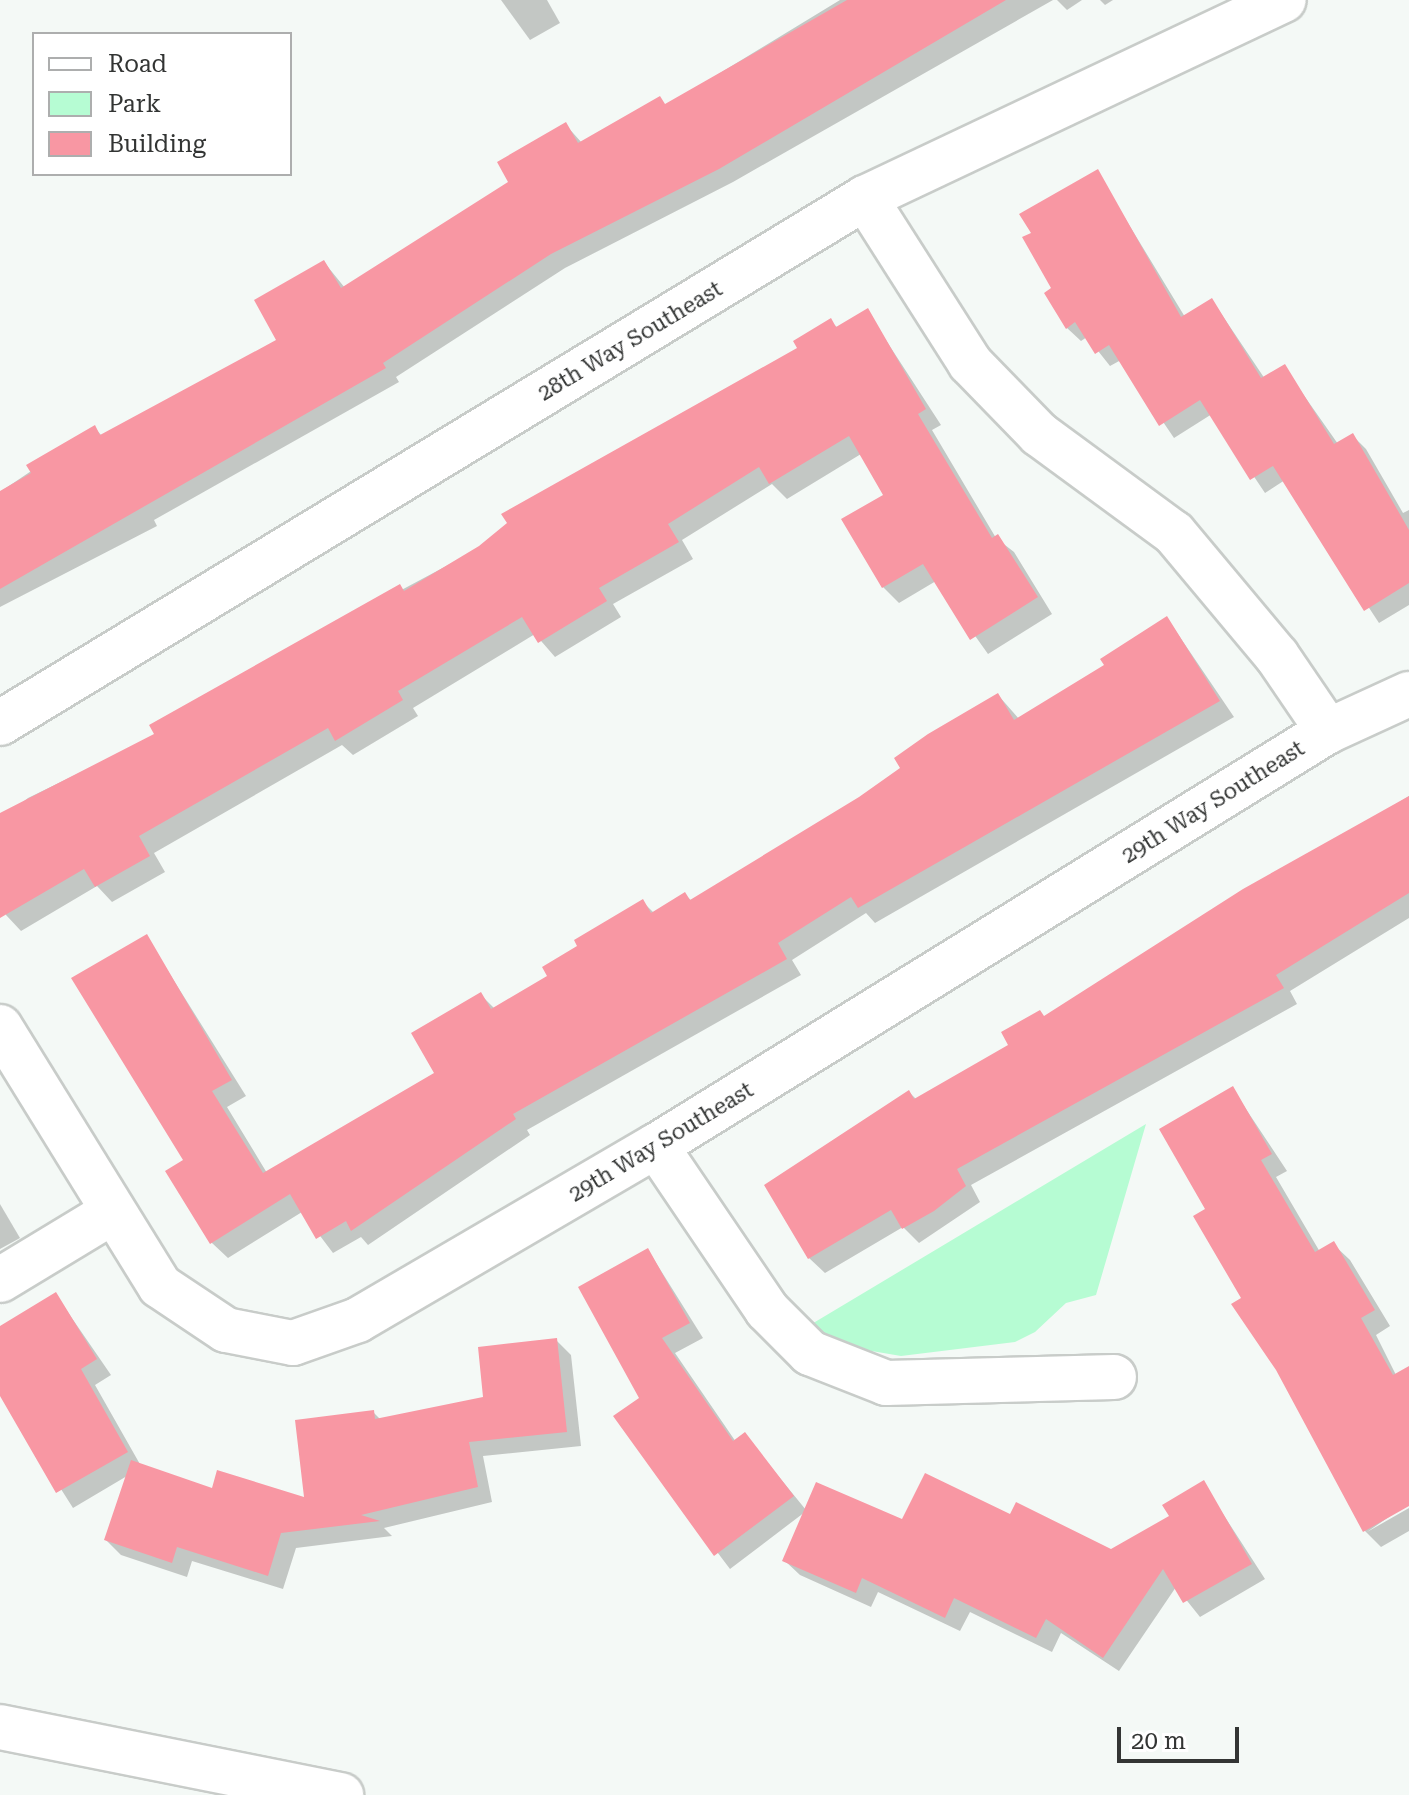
<!DOCTYPE html>
<style>
body{margin:0}
#map{position:relative;width:1409px;height:1795px;overflow:hidden;background:#f4f9f6;font-family:"Roboto Serif",serif}
div>[style]{position:absolute}
.green>*{inset:0;background:#b6fcd3}
.shadow>*{inset:0;background:#0003}
.building>*{inset:0;background:#f897a3}
.roads{filter:drop-shadow(2px 0 #c8ccc9) drop-shadow(-2px 0 #c8ccc9) drop-shadow(0 2px #c8ccc9) drop-shadow(0 -2px #c8ccc9)}
.minor>*{height:44px;margin:-22px;padding:0 22px;transform-origin:22px;border-radius:22px;background:#fff}
span{translate:-50% -50%;white-space:nowrap;text-align:center;line-height:1.15;-webkit-text-stroke:6px #fff;paint-order:stroke}
.street-label{font-size:22px;color:#333534}
.legend{position:absolute;left:32px;top:32px;width:260px;height:144px;box-sizing:border-box;background:#fff;border:2px solid #adaeae;margin:0;padding:10px 14px;list-style:none;font-size:24px;color:#333534}
.legend li{display:flex;align-items:center;gap:16px;height:40px}
.legend b{width:40px;border:2px solid #adaeae}
.scale{position:absolute;left:1117px;top:1727px;width:122px;height:36px;box-sizing:border-box;border:4px solid #333534;border-top:0;padding-left:10px;font-size:24px;line-height:28px;white-space:nowrap;color:#333534;-webkit-text-stroke:6px #fff;paint-order:stroke}
</style>
<div id="map">
<div class="green">
<i style="clip-path:polygon(1146px 1124px,1096px 1295px,1066px 1303px,1035px 1332px,1015px 1342px,901px 1356px,848px 1347px,810px 1325px)"></i>
</div>
<div class="shadow">
<i style="clip-path:polygon(501px 0,547px 0,560px 23px,530px 40px)"></i>
<i style="clip-path:polygon(840px 0,1053px 0,733px 182px,565px 268px,396px 377px,399px 382px,154px 520px,157px 526px,0 607px,0 492px,95px 428px,102px 436px,279px 340px,324px 262px,345px 288px,511px 182px,565px 124px,582px 143px,666px 106px)"></i>
<i style="clip-path:polygon(1057px 0,1082px 0,1067px 10px)"></i>
<i style="clip-path:polygon(1100px 0,1113px 0,1105px 5px)"></i>
<i style="clip-path:polygon(1097px 172px,1185px 317px,1212px 300px,1265px 379px,1284px 367px,1338px 444px,1352px 435px,1366px 449px,1403px 513px,1409px 510px,1409px 605px,1379px 623px,1285px 480px,1265px 493px,1212px 414px,1174px 438px,1121px 360px,1110px 366px,1087px 337px,1081px 341px,1067px 328px,1033px 234px)"></i>
<i style="clip-path:polygon(867px 311px,941px 425px,932px 430px,996px 538px,1014px 552px,1052px 614px,988px 654px,936px 581px,899px 603px,883px 587px,886px 496px,861px 454px,787px 499px,772px 484px,682px 540px,693px 559px,613px 604px,621px 617px,555px 657px,535px 634px,413px 708px,418px 716px,353px 755px,342px 745px,154px 853px,165px 872px,112px 902px,97px 886px,21px 931px,6px 915px,0 820px,28px 798px,157px 735px,190px 703px,480px 548px,800px 349px,830px 321px,838px 328px)"></i>
<i style="clip-path:polygon(1167px 618px,1234px 717px,875px 923px,866px 913px,792px 960px,801px 975px,527px 1130px,530px 1135px,368px 1245px,361px 1237px,333px 1253px,302px 1212px,228px 1258px,212px 1243px,186px 1161px,146px 936px,246px 1096px,227px 1107px,267px 1173px,437px 1074px,481px 995px,495px 1009px,550px 976px,643px 902px,654px 913px,684px 894px,692px 901px,860px 799px,998px 695px,1019px 719px,1107px 666px)"></i>
<i style="clip-path:polygon(1409px 796px,1409px 918px,1290px 991px,1297px 1004px,971px 1185px,980px 1202px,919px 1243px,903px 1227px,825px 1273px,809px 1258px,909px 1092px,917px 1100px,1011px 1045px)"></i>
<i style="clip-path:polygon(1232px 1088px,1287px 1171px,1276px 1177px,1320px 1252px,1333px 1244px,1350px 1260px,1390px 1326px,1376px 1335px,1409px 1401px,1409px 1503px,1367px 1532px,1409px 1508px,1409px 1531px,1381px 1547px,1365px 1531px,1278px 1368px,1208px 1210px)"></i>
<i style="clip-path:polygon(0 1204px,20px 1238px,0 1249px)"></i>
<i style="clip-path:polygon(648px 1250px,703px 1338px,675px 1353px,736px 1442px,745px 1435px,806px 1510px,903px 1522px,1011px 1516px,1111px 1552px,1172px 1517px,1203px 1483px,1265px 1579px,1200px 1617px,1176px 1587px,1119px 1671px,1061px 1633px,1052px 1652px,970px 1612px,960px 1631px,878px 1592px,871px 1607px,800px 1575px,784px 1560px,805px 1512px,730px 1569px,615px 1417px,642px 1398px)"></i>
<i style="clip-path:polygon(56px 1295px,111px 1375px,95px 1385px,141px 1466px,213px 1490px,307px 1500px,373px 1412px,381px 1420px,485px 1399px,556px 1340px,571px 1355px,581px 1446px,483px 1456px,492px 1502px,384px 1528px,392px 1536px,296px 1548px,283px 1589px,192px 1561px,187px 1577px,121px 1555px,106px 1540px,127px 1476px,73px 1508px,0 1393px,0 1329px)"></i>
</div>
<div class="building">
<i style="clip-path:polygon(847px 0,1006px 0,719px 169px,551px 254px,383px 363px,386px 368px,0 589px,0 491px,31px 473px,26px 465px,95px 425px,100px 435px,276px 340px,254px 300px,324px 260px,341px 288px,508px 182px,497px 162px,566px 122px,578px 143px,660px 96px,665px 104px)"></i>
<i style="clip-path:polygon(1098px 169px,1181px 317px,1212px 298px,1261px 378px,1285px 364px,1334px 444px,1353px 433px,1409px 530px,1409px 583px,1364px 611px,1273px 466px,1250px 480px,1200px 400px,1159px 426px,1109px 345px,1095px 354px,1075px 322px,1066px 329px,1044px 293px,1051px 288px,1022px 237px,1031px 233px,1019px 214px)"></i>
<i style="clip-path:polygon(868px 308px,926px 409px,918px 414px,992px 538px,998px 534px,1038px 597px,970px 640px,923px 564px,882px 588px,841px 519px,883px 495px,849px 436px,769px 484px,759px 467px,668px 524px,679px 542px,599px 588px,607px 601px,538px 643px,522px 617px,398px 691px,403px 700px,335px 741px,328px 728px,139px 836px,150px 856px,95px 887px,84px 869px,0 918px,0 813px,154px 734px,149px 725px,400px 584px,404px 591px,479px 546px,507px 523px,501px 514px,797px 348px,793px 341px,831px 318px,836px 327px)"></i>
<i style="clip-path:polygon(1167px 616px,1220px 701px,858px 908px,851px 897px,778px 943px,787px 959px,513px 1114px,516px 1119px,351px 1231px,346px 1221px,316px 1239px,290px 1194px,210px 1244px,165px 1171px,183px 1160px,71px 978px,147px 934px,232px 1080px,212px 1091px,263px 1173px,434px 1073px,411px 1033px,481px 992px,491px 1009px,547px 976px,542px 967px,577px 946px,574px 940px,643px 899px,651px 913px,685px 892px,690px 900px,859px 797px,900px 768px,894px 758px,928px 734px,998px 693px,1014px 720px,1104px 665px,1100px 659px)"></i>
<i style="clip-path:polygon(1409px 796px,1409px 893px,1276px 975px,1284px 988px,957px 1169px,966px 1186px,934px 1211px,902px 1229px,891px 1210px,808px 1259px,764px 1185px,909px 1090px,914px 1099px,1008px 1045px,1001px 1032px,1040px 1010px,1044px 1016px,1243px 889px)"></i>
<i style="clip-path:polygon(1233px 1086px,1272px 1154px,1261px 1160px,1315px 1252px,1334px 1241px,1375px 1310px,1361px 1318px,1393px 1375px,1409px 1366px,1409px 1506px,1363px 1532px,1276px 1370px,1231px 1304px,1241px 1298px,1193px 1216px,1205px 1209px,1159px 1129px)"></i>
<i style="clip-path:polygon(648px 1248px,690px 1323px,662px 1338px,733px 1441px,745px 1432px,794px 1496px,714px 1556px,613px 1416px,639px 1398px,578px 1287px)"></i>
<i style="clip-path:polygon(56px 1292px,97px 1359px,81px 1369px,128px 1452px,56px 1493px,0 1396px,0 1326px)"></i>
<i style="clip-path:polygon(557px 1338px,567px 1432px,469px 1442px,478px 1487px,361px 1515px,380px 1521px,281px 1533px,268px 1576px,177px 1547px,172px 1563px,104px 1540px,131px 1460px,212px 1488px,217px 1470px,304px 1497px,295px 1420px,374px 1410px,375px 1419px,483px 1397px,478px 1347px)"></i>
<i style="clip-path:polygon(925px 1473px,1010px 1514px,1016px 1502px,1111px 1549px,1169px 1516px,1162px 1505px,1204px 1480px,1252px 1564px,1183px 1603px,1163px 1569px,1103px 1658px,1046px 1619px,1036px 1638px,954px 1598px,945px 1618px,862px 1578px,856px 1593px,782px 1561px,816px 1482px,902px 1519px)"></i>
</div>
<div class="roads">
<div class="minor">
<i style="left:865px;top:198px;width:196px;rotate:57.5deg"></i>
<i style="left:970px;top:363px;width:99px;rotate:45.8deg"></i>
<i style="left:1039px;top:434px;width:167px;rotate:36.3deg"></i>
<i style="left:1174px;top:533px;width:160px;rotate:50.1deg"></i>
<i style="left:1277px;top:656px;width:91px;rotate:55.8deg"></i>
<i style="left:0;top:723px;width:1012px;rotate:-31.26deg"></i>
<i style="left:865px;top:198px;width:463px;rotate:-25.3deg"></i>
<i style="left:0;top:1027px;width:304px;rotate:58.3deg"></i>
<i style="left:160px;top:1286px;width:79px;rotate:33.7deg"></i>
<i style="left:226px;top:1330px;width:68px;rotate:11deg"></i>
<i style="left:293px;top:1343px;width:69px;rotate:-19.5deg"></i>
<i style="left:358px;top:1320px;width:345px;rotate:-30.3deg"></i>
<i style="left:656px;top:1146px;width:790px;rotate:-31.7deg"></i>
<i style="left:1328px;top:731px;width:89px;rotate:-24.6deg"></i>
<i style="left:656px;top:1146px;width:198px;rotate:55.9deg"></i>
<i style="left:767px;top:1310px;width:61px;rotate:45deg"></i>
<i style="left:810px;top:1353px;width:82px;rotate:21.5deg"></i>
<i style="left:886px;top:1383px;width:228px;rotate:-1.5deg"></i>
<i style="left:0;top:1280px;width:127px;rotate:-31.2deg"></i>
<i style="left:0;top:1727px;width:348px;rotate:11.3deg"></i>
</div>
</div>
<div class="street-label">
<span style="left:630px;top:341px;rotate:-31deg">28th Way Southeast</span>
<span style="left:1213px;top:802px;rotate:-32deg">29th Way Southeast</span>
<span style="left:661px;top:1142px;rotate:-31deg">29th Way Southeast</span>
</div>
<ul class="legend">
<li><b style="height:10px;background:#fff"></b>Road</li>
<li><b style="height:22px;background:#b6fcd3"></b>Park</li>
<li><b style="height:22px;background:#f897a3"></b>Building</li>
</ul>
<div class="scale">20 m</div>
</div>
